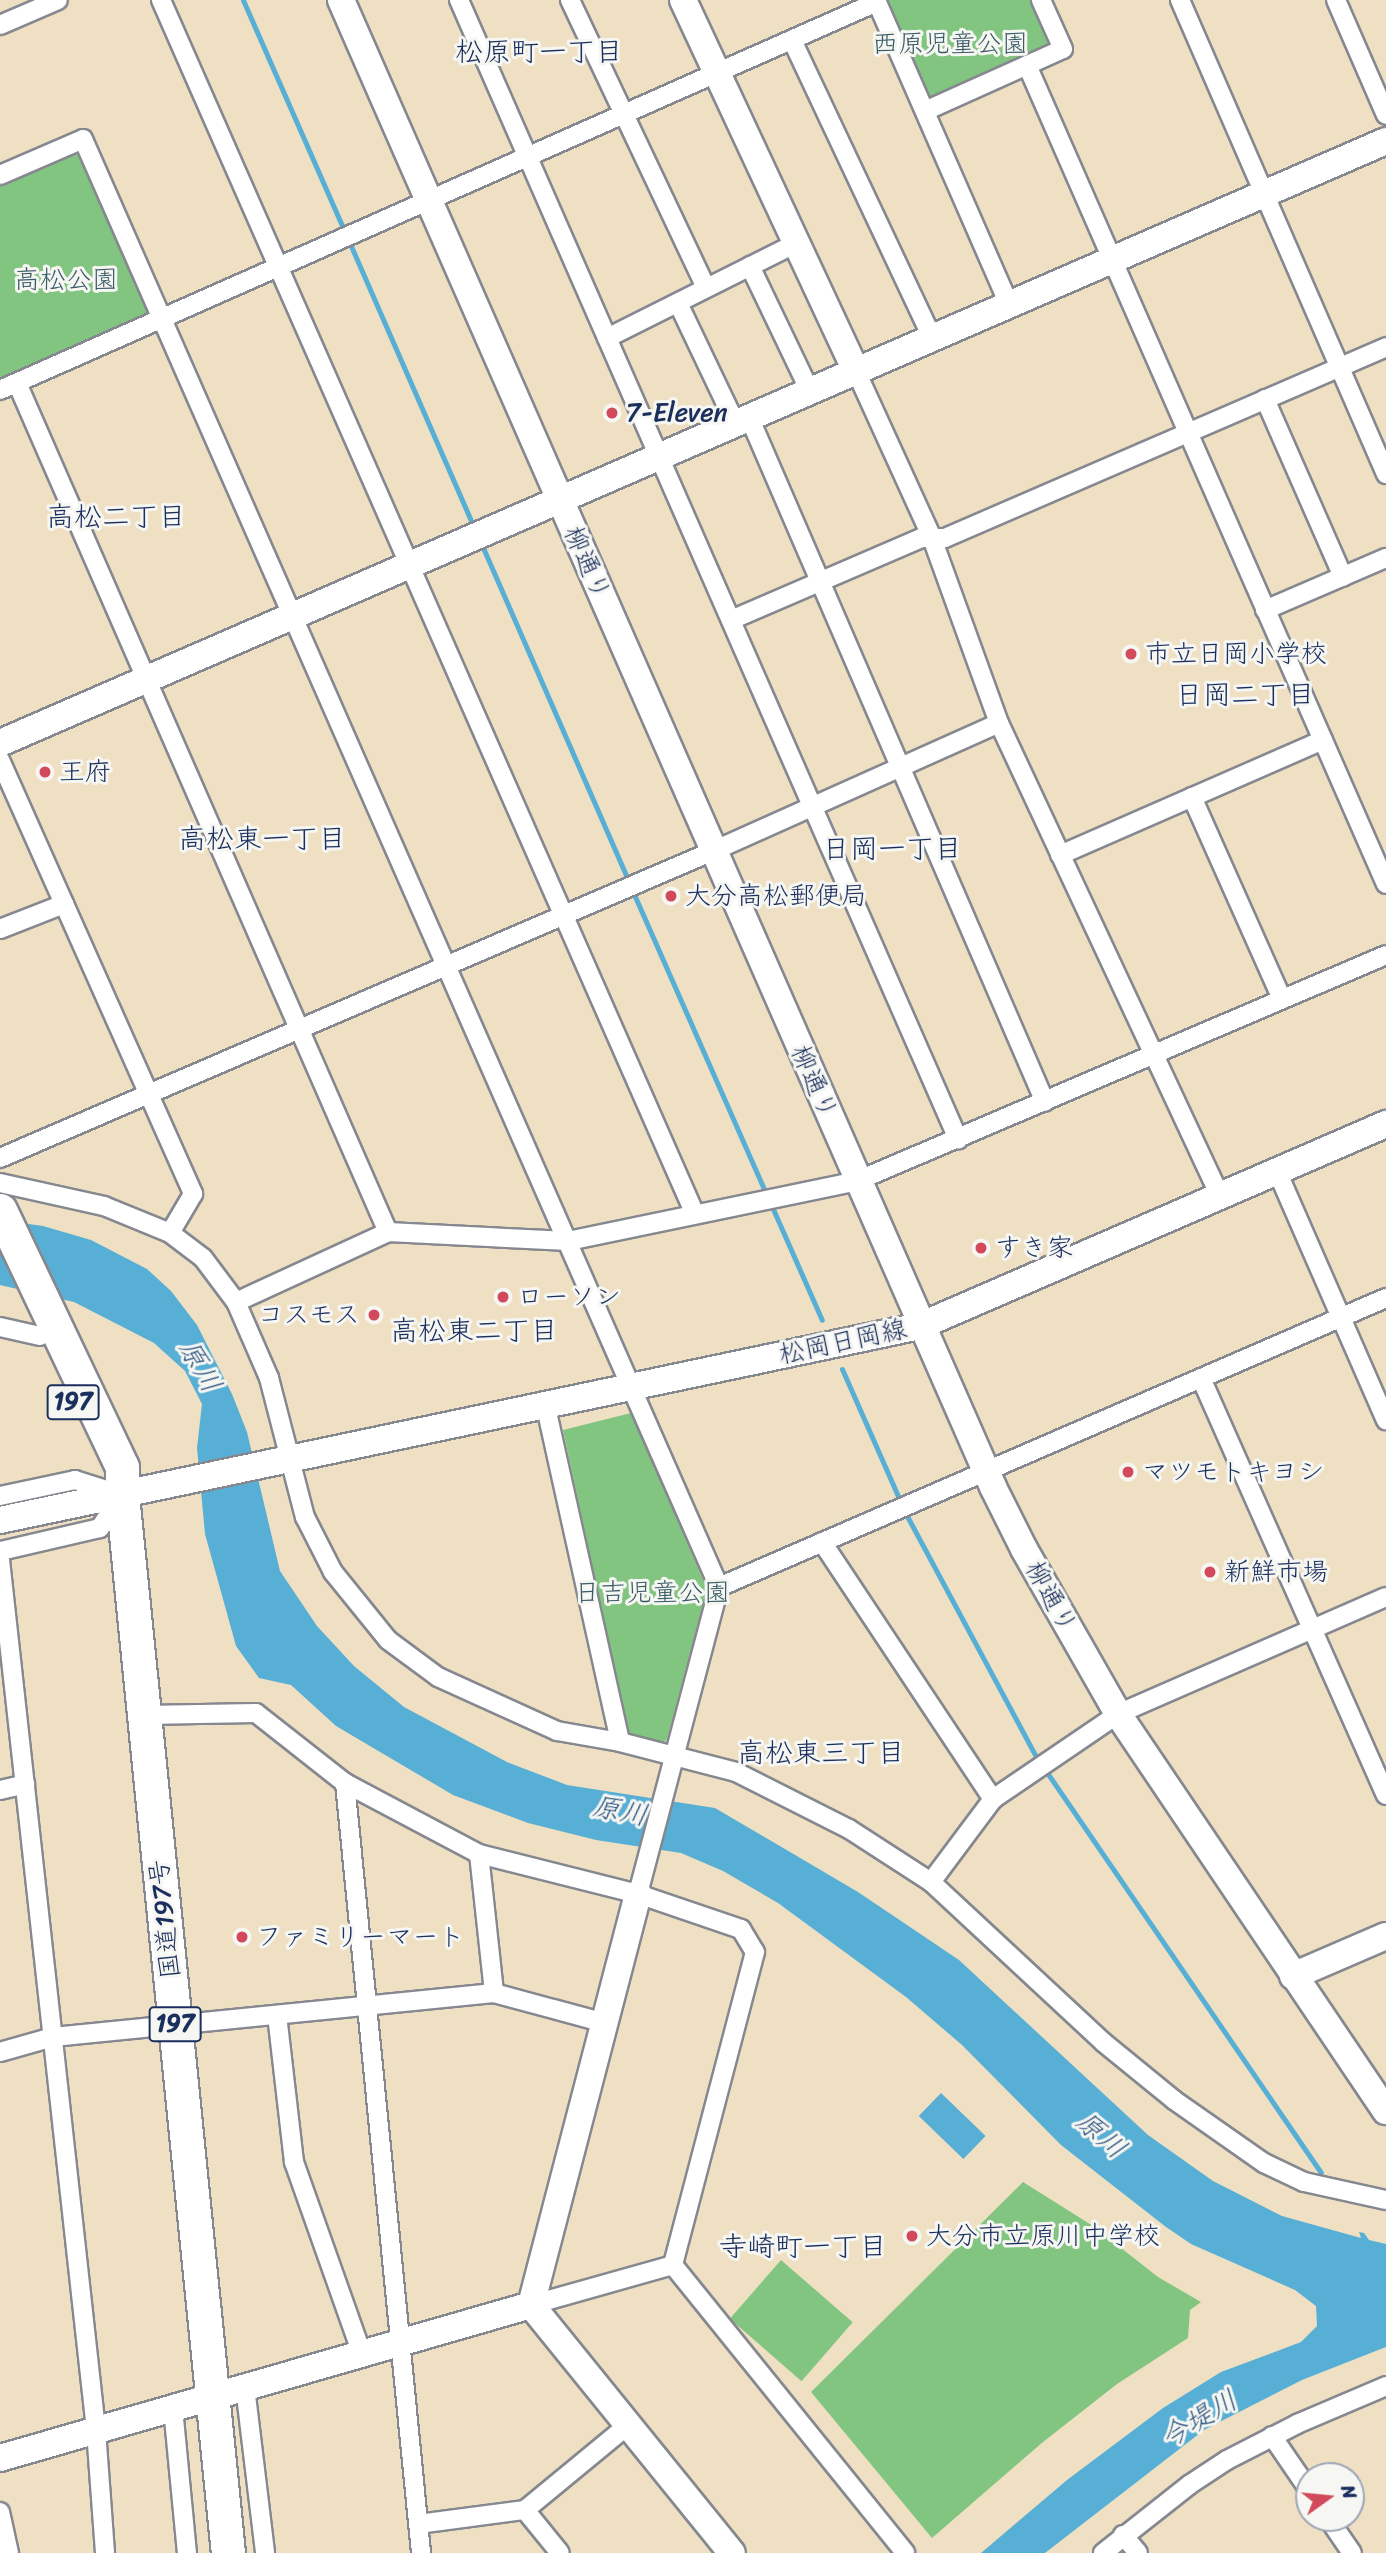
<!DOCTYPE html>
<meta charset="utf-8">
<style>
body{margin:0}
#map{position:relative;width:1386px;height:2553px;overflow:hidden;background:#f0e0c3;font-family:Sriracha,"Klee One",sans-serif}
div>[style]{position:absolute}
.green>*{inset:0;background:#81c580;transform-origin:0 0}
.water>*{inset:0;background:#58afd5;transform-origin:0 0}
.stream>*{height:5px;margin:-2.5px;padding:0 2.5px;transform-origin:2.5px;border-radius:2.5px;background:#58afd5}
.roads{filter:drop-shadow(2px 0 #868890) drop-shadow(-2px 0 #868890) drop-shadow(0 2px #868890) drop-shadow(0 -2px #868890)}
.street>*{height:18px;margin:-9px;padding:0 9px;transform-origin:9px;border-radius:9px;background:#fff}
.secondary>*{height:26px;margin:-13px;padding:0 13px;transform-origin:13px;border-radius:13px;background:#fff}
.highway>*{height:33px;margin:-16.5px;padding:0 16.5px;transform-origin:16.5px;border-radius:16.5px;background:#fff}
.dots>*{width:19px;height:19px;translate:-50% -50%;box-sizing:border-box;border:4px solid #f6f6f2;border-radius:50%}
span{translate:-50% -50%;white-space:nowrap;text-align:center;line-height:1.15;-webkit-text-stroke:6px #f6f6f2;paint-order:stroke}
.shield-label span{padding:2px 5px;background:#f6f6f2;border:2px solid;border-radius:5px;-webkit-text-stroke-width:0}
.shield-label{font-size:24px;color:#1b2f5e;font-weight:700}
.park-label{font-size:26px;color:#3a5c68}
.poi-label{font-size:26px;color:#1b2f5e}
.left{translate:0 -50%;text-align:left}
.right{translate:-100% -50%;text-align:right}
.street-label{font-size:26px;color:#1b2f5e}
.neighbourhood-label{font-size:28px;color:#1b2f5e}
.water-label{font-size:28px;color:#2d5582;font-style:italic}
.north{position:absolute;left:1295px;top:2462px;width:70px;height:70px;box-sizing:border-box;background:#f6f6f2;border:2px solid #9ea6b7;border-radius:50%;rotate:75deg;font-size:19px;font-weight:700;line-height:28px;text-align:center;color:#1b2f5e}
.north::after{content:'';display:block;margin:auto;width:24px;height:32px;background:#d1495b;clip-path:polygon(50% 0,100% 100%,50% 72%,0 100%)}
</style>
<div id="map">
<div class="green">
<i style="clip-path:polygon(883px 0,1033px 0,1050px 40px,1048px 49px,927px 100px)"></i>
<i style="clip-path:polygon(73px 154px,83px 156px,149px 308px,149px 316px,0 382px,0 185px)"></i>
<i style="clip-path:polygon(631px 1413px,707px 1589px,667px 1739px,662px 1745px,631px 1737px,628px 1732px,563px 1430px)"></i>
<i style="clip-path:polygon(1023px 2182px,1093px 2226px,1158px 2277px,1201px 2302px,1190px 2310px,1188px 2338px,1117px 2384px,1043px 2442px,932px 2538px,811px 2392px)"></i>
<i style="left:781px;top:2260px;width:95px;height:78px;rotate:41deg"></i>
</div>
<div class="water">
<i style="clip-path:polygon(0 1220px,43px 1226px,91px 1240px,147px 1269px,171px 1291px,197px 1325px,232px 1394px,247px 1432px,280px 1571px,317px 1626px,354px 1666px,404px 1707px,507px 1762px,567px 1785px,715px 1808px,858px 1892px,959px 1960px,1148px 2135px,1213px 2181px,1282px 2216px,1361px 2238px,1359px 2232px,1364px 2233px,1369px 2240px,1386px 2244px,1386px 2347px,1302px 2380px,1204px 2430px,1045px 2553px,981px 2553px,1067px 2480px,1163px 2408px,1221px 2372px,1301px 2342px,1317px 2326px,1316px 2306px,1295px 2290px,1191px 2244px,1166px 2227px,1061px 2145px,962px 2045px,906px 1997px,778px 1903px,723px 1871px,681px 1853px,596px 1840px,528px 1823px,453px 1795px,336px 1726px,291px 1685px,259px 1678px,236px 1646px,205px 1534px,197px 1448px,202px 1404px,185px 1371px,154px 1343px,74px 1302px,0 1285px)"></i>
<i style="left:941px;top:2093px;width:62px;height:32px;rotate:44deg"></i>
</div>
<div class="stream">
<i style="left:243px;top:0;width:249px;rotate:66.3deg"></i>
<i style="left:351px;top:246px;width:300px;rotate:66.4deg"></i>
<i style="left:484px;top:550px;width:357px;rotate:66.4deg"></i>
<i style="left:633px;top:892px;width:329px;rotate:66.2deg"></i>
<i style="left:773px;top:1209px;width:121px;rotate:66.2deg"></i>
<i style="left:842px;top:1369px;width:139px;rotate:66.2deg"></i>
<i style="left:907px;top:1516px;width:275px;rotate:61.8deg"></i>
<i style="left:1048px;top:1774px;width:483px;rotate:55.6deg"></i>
</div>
<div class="roads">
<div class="street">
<i style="left:161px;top:0;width:1326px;rotate:66.26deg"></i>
<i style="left:459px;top:0;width:1244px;rotate:66.34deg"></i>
<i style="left:570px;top:0;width:318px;rotate:64.7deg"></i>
<i style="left:876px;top:0;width:333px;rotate:66.4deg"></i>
<i style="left:1180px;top:0;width:517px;rotate:66.51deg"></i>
<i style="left:1336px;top:0;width:125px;rotate:66.5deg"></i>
<i style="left:0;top:25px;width:63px;rotate:-23.3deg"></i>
<i style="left:792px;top:40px;width:329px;rotate:64.8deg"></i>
<i style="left:1027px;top:65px;width:894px;rotate:66.33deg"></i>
<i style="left:925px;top:111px;width:151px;rotate:-24.2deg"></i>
<i style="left:1063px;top:49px;width:54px;rotate:-114.2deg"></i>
<i style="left:0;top:175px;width:90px;rotate:-23.4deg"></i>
<i style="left:83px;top:139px;width:1582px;rotate:66.29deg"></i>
<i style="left:719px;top:1587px;width:318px;rotate:104.8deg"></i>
<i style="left:750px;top:266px;width:139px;rotate:64.4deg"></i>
<i style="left:678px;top:303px;width:123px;rotate:64.5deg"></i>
<i style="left:731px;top:414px;width:25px;rotate:29deg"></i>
<i style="left:753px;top:426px;width:736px;rotate:66.64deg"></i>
<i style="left:607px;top:338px;width:212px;rotate:-26.6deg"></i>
<i style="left:856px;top:371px;width:183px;rotate:65.5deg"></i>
<i style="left:932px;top:538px;width:197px;rotate:70.1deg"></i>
<i style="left:999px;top:723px;width:522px;rotate:64.96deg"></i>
<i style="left:17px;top:383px;width:927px;rotate:66.4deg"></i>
<i style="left:0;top:390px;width:959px;rotate:-23.87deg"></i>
<i style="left:1265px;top:399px;width:194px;rotate:66.3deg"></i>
<i style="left:1265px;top:610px;width:132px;rotate:-23.3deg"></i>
<i style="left:731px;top:620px;width:207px;rotate:-23.3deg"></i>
<i style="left:921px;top:538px;width:24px"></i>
<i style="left:945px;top:538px;width:481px;rotate:-23.4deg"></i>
<i style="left:0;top:760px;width:475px;rotate:66deg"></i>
<i style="left:193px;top:1194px;width:45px;rotate:120.5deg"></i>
<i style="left:1192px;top:797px;width:221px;rotate:66deg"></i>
<i style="left:1060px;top:855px;width:287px;rotate:-23.6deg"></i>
<i style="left:0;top:929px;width:69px;rotate:-21.3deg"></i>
<i style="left:0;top:1158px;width:776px;rotate:-23.3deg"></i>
<i style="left:713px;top:851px;width:313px;rotate:-24.1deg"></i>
<i style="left:1277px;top:1171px;width:272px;rotate:66.4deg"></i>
<i style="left:0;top:1183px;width:107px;rotate:12.5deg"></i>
<i style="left:104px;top:1206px;width:71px;rotate:22.2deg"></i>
<i style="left:170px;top:1233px;width:41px;rotate:37.1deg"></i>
<i style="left:203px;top:1258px;width:55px;rotate:53.1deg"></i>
<i style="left:236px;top:1302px;width:83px;rotate:66.5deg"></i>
<i style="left:269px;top:1378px;width:144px;rotate:75.5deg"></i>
<i style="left:305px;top:1517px;width:62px;rotate:63deg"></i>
<i style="left:333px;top:1572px;width:87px;rotate:51deg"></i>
<i style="left:388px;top:1640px;width:62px;rotate:36.5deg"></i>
<i style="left:438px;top:1677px;width:131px;rotate:24.4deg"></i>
<i style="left:557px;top:1731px;width:64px;rotate:9.9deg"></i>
<i style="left:620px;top:1742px;width:120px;rotate:14.5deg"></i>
<i style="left:736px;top:1772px;width:127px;rotate:26.8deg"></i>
<i style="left:849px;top:1829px;width:98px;rotate:32.9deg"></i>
<i style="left:931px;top:1882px;width:235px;rotate:42.9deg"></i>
<i style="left:1103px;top:2042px;width:92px;rotate:39.2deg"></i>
<i style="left:1174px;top:2100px;width:110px;rotate:35deg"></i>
<i style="left:1264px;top:2163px;width:44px;rotate:25.4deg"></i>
<i style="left:1304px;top:2182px;width:84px;rotate:12.4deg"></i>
<i style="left:236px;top:1302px;width:167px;rotate:-24.7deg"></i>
<i style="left:388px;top:1232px;width:180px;rotate:2.9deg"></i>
<i style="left:568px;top:1241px;width:295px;rotate:-11.7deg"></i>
<i style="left:857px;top:1181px;width:575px;rotate:-23.13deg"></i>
<i style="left:0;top:1327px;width:41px;rotate:12.7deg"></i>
<i style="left:1201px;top:1378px;width:456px;rotate:66.1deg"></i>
<i style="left:545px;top:1403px;width:347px;rotate:77.5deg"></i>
<i style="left:0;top:1496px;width:77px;rotate:-12deg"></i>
<i style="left:75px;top:1480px;width:49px;rotate:17.7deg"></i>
<i style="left:122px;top:1495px;width:40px;rotate:124deg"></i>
<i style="left:100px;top:1528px;width:103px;rotate:167deg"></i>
<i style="left:822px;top:1542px;width:309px;rotate:56.4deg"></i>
<i style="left:0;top:1560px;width:875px;rotate:83.7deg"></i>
<i style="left:96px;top:2430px;width:123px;rotate:85.8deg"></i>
<i style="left:719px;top:1587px;width:727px;rotate:-23.43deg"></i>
<i style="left:144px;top:1715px;width:112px;rotate:-1deg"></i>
<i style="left:256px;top:1713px;width:113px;rotate:38.2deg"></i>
<i style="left:345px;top:1783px;width:152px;rotate:27.9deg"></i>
<i style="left:479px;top:1854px;width:164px;rotate:14.1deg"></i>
<i style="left:638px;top:1894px;width:109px;rotate:18.8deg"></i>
<i style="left:741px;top:1929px;width:27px;rotate:59deg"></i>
<i style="left:755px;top:1952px;width:324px;rotate:104.7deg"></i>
<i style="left:345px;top:1783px;width:774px;rotate:84.36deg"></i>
<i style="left:0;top:1790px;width:26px;rotate:-13deg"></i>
<i style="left:479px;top:1854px;width:140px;rotate:83.8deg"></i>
<i style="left:931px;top:1882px;width:104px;rotate:-53.2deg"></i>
<i style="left:993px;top:1799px;width:151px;rotate:-34.2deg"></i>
<i style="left:1118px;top:1714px;width:292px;rotate:-23.6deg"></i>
<i style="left:277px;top:2015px;width:148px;rotate:83.4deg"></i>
<i style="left:294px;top:2162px;width:204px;rotate:70.5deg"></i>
<i style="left:0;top:2052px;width:55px;rotate:-15.8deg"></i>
<i style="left:53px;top:2037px;width:443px;rotate:-5.7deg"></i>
<i style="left:494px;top:1993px;width:115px;rotate:15.1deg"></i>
<i style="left:673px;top:2265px;width:370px;rotate:51.1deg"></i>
<i style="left:531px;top:2305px;width:148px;rotate:-15.7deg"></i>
<i style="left:245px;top:2387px;width:167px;rotate:83.1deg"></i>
<i style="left:173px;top:2408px;width:146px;rotate:84.5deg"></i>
<i style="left:1272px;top:2436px;width:65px;rotate:55.6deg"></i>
<i style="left:525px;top:2510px;width:55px;rotate:50.9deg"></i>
<i style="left:0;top:2512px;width:42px;rotate:77.6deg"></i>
<i style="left:1328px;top:2518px;width:42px;rotate:55.6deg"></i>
<i style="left:418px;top:2524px;width:108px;rotate:-7.5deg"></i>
<i style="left:525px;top:2510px;width:134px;rotate:-39.5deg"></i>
<i style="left:1123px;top:2535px;width:23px;rotate:50deg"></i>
<i style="left:1103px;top:2553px;width:110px;rotate:-38.3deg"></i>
<i style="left:1189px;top:2485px;width:45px;rotate:-33.3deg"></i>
<i style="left:1227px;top:2460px;width:79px;rotate:-27.2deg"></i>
<i style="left:1297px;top:2424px;width:97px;rotate:-23.1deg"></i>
</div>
<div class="secondary">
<i style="left:341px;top:0;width:1624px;rotate:66.32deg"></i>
<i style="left:993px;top:1487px;width:69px;rotate:63.4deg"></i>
<i style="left:1024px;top:1549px;width:190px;rotate:60.3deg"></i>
<i style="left:1118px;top:1714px;width:479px;rotate:56deg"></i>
<i style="left:683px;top:0;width:409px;rotate:65deg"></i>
<i style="left:0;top:743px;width:1511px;rotate:-23.48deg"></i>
<i style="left:0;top:1520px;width:940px;rotate:-11.91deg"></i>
<i style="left:920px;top:1326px;width:508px;rotate:-23.44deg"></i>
<i style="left:1293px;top:1976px;width:101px;rotate:-23.3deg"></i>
<i style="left:531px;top:2305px;width:425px;rotate:-75.4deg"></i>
<i style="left:531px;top:2305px;width:319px;rotate:51deg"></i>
<i style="left:0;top:2458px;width:553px;rotate:-16.07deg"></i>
</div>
<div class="highway">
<i style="left:0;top:1210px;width:284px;rotate:64.6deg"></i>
<i style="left:122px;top:1467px;width:28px;rotate:90deg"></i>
<i style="left:122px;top:1495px;width:1063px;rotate:84.28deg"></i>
</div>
</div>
<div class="dots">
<i style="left:612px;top:413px;background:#d1495b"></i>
<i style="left:1131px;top:654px;background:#d1495b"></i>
<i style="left:45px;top:772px;background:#d1495b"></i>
<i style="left:671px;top:896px;background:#d1495b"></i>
<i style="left:981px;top:1248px;background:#d1495b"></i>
<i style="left:503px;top:1297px;background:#d1495b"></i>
<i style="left:374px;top:1315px;background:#d1495b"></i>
<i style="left:1128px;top:1472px;background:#d1495b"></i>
<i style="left:1210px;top:1572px;background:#d1495b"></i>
<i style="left:242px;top:1937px;background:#d1495b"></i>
<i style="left:912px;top:2236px;background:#d1495b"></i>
</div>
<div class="shield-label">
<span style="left:73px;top:1402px">197</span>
<span style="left:175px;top:2024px">197</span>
</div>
<div class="park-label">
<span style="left:950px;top:44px">西原児童公園</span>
<span style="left:66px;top:280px">高松公園</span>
<span style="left:652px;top:1593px">日吉児童公園</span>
</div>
<div class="poi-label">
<span class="left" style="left:626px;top:413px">7-Eleven</span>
<span class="left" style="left:1145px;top:654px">市立日岡小学校</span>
<span class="left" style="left:59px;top:772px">王府</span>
<span class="left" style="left:685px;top:896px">大分高松郵便局</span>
<span class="left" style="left:995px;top:1248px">すき家</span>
<span class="left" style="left:517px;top:1297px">ローソン</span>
<span class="right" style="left:360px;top:1315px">コスモス</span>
<span class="left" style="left:1142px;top:1472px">マツモトキヨシ</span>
<span class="left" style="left:1224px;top:1572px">新鮮市場</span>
<span class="left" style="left:256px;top:1937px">ファミリーマート</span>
<span class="left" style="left:926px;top:2236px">大分市立原川中学校</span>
</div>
<div class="street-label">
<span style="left:587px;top:563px;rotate:66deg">柳通り</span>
<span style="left:814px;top:1082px;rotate:66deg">柳通り</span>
<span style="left:843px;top:1342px;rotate:-12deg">松岡日岡線</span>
<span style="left:1051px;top:1597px;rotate:61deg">柳通り</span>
<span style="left:165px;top:1919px;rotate:-96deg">国道197号</span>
</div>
<div class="neighbourhood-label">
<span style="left:539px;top:52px">松原町一丁目</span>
<span style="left:116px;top:517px">高松二丁目</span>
<span style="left:1245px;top:695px">日岡二丁目</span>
<span style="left:262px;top:839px">高松東一丁目</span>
<span style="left:892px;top:849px">日岡一丁目</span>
<span style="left:474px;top:1331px">高松東二丁目</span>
<span style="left:821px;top:1753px">高松東三丁目</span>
<span style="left:803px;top:2247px">寺崎町一丁目</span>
</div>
<div class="water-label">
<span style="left:200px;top:1366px;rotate:60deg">原川</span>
<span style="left:620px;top:1811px;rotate:11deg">原川</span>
<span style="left:1101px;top:2135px;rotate:41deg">原川</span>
<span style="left:1199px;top:2419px;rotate:-31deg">今堤川</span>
</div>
<div class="north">N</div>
</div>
